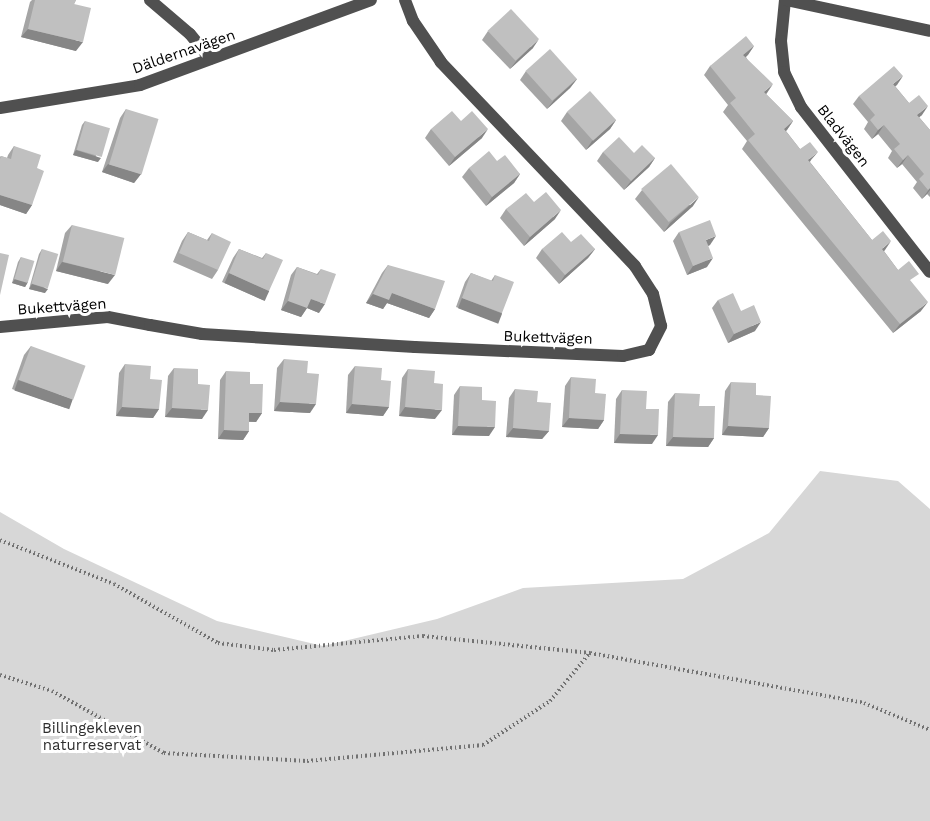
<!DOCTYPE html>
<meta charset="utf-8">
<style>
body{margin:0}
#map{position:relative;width:930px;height:821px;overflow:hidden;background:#fff;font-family:"Work Sans",sans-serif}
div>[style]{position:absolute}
.green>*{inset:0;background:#d7d7d7}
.path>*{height:4px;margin-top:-2px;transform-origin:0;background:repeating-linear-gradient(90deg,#727272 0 1.5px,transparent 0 4.5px)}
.service>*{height:12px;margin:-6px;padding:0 6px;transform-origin:6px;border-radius:6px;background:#505050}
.minor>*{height:12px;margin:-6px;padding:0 6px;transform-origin:6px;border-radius:6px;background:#505050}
.wall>*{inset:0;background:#a5a5a5}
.shaded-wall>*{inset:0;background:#868686;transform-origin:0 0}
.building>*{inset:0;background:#c0c0c0;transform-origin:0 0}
span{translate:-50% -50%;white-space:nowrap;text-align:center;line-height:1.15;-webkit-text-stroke:6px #fff;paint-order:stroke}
.street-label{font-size:15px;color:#000}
.park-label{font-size:15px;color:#2e2e2e}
</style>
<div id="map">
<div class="green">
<i style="clip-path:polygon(820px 471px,898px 481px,930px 509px,930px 821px,0 821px,0 512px,64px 549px,217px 621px,323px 646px,437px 619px,523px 588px,683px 579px,769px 533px)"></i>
</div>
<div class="path">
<i style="left:0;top:540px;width:122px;rotate:21.1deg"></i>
<i style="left:114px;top:584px;width:120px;rotate:29.6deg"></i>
<i style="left:218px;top:643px;width:56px;rotate:7.1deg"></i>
<i style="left:274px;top:650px;width:150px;rotate:-5.4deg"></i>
<i style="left:423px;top:636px;width:168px;rotate:5.8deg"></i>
<i style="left:590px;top:653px;width:279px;rotate:10.3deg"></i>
<i style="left:864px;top:703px;width:71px;rotate:22.2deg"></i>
<i style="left:0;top:675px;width:54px;rotate:17.1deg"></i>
<i style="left:52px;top:691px;width:128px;rotate:29deg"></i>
<i style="left:164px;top:753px;width:143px;rotate:3.2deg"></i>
<i style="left:307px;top:761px;width:177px;rotate:-5.2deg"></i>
<i style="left:483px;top:745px;width:80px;rotate:-33.3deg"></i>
<i style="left:550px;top:701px;width:61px;rotate:-50.3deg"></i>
</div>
<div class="service">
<i style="left:0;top:327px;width:108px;rotate:-5.3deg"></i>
<i style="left:108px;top:317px;width:43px;rotate:10.8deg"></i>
</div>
<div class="minor">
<i style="left:150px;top:0;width:52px;rotate:40.4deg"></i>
<i style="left:190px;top:34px;width:32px;rotate:51deg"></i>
<i style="left:785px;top:0;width:41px;rotate:95.6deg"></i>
<i style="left:781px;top:41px;width:31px;rotate:84deg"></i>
<i style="left:784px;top:72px;width:39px;rotate:64deg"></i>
<i style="left:801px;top:107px;width:209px;rotate:52deg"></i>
<i style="left:786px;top:0;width:147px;rotate:12.1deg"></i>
<i style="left:0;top:108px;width:142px;rotate:-9.3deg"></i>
<i style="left:140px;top:85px;width:246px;rotate:-20.2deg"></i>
<i style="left:150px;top:325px;width:53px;rotate:9.8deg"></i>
<i style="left:202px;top:334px;width:213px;rotate:3.5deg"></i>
<i style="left:415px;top:347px;width:208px;rotate:2.5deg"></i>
<i style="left:623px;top:356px;width:27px;rotate:-13deg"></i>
<i style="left:649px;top:350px;width:27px;rotate:-63deg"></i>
<i style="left:661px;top:326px;width:33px;rotate:-104deg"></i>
<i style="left:653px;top:294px;width:33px;rotate:-123deg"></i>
<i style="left:635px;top:266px;width:282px;rotate:-133.6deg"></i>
<i style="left:441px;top:62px;width:50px;rotate:-124.3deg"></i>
<i style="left:413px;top:21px;width:22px;rotate:-111deg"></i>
</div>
<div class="wall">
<i style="clip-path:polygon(32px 0,76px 0,74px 4px,76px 51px,21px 37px,30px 2px)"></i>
<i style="clip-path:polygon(488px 31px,533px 48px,510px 69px,482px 40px)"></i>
<i style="clip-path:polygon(754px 46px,746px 57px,767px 93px,766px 94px,793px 121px,786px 131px,800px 149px,811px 160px,810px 162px,872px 240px,885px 250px,884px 251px,898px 270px,912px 283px,921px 311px,893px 333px,742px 149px,747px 141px,723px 112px,728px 105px,704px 75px,710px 66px)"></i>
<i style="clip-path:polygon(526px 71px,577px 79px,570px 88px,547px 109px,520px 80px)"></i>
<i style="clip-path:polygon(897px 85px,895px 86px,909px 103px,922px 115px,919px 117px,930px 130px,930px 197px,927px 194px,922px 199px,913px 188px,917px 182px,902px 164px,897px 168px,888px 158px,892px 151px,878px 134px,872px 139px,864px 129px,868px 122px,853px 104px,859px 96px)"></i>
<i style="clip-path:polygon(126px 109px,141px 174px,134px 183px,102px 172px,120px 118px)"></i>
<i style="clip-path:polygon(567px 112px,616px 120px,610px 129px,586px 150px,561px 121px)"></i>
<i style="clip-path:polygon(85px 121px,98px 162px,73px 155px,82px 125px)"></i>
<i style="clip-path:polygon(431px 129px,482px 138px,449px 166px,425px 138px)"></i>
<i style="clip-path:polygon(14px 146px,37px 168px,32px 205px,26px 214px,0 205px,0 157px,1px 156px,7px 158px,8px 155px)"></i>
<i style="clip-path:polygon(603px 152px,634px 153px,655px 158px,649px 167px,624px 190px,597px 161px)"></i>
<i style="clip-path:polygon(497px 161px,520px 174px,514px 183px,486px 206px,462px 177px,469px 168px)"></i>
<i style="clip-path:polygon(642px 190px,693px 206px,664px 232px,635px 199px)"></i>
<i style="clip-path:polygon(534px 202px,555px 219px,524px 246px,500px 218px,506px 209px)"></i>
<i style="clip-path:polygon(72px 225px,108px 284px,56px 271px,65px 233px)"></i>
<i style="clip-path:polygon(188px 232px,207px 240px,212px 233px,218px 270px,212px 279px,173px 262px,182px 241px)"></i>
<i style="clip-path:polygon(679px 232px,710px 245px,708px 246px,707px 267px,687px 275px,673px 241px)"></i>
<i style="clip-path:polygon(571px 242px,595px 249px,588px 258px,559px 284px,536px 258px,542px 249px)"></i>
<i style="clip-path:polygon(42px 249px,45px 293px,29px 289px,39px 254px)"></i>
<i style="clip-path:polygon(239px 249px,262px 258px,266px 253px,269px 291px,263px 300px,222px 282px,233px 258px)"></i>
<i style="clip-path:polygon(21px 257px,28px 282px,25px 287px,12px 283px,18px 262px)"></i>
<i style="clip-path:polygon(388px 265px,435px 309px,429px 318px,387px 303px,383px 309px,366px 303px,382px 273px)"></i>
<i style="clip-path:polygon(297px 267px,317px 274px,321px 269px,319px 313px,307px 308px,301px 317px,281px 310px,291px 275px)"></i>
<i style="clip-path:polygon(471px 273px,491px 281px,495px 275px,502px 313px,496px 322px,456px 307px,465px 282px)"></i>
<i style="clip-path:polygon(718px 300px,741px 311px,755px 331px,728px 343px,712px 308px)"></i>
<i style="clip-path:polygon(31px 346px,66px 408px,12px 389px,24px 355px)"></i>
<i style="clip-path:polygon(284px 359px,307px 373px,310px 413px,274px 411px,277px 368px)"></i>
<i style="clip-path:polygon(125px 364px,150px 379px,159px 409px,153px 418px,116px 416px,119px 373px)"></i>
<i style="clip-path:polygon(355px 366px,381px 380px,389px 407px,383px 416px,346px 413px,348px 375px)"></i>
<i style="clip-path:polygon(174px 368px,198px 384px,202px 419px,165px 417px,168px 376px)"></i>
<i style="clip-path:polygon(408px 369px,434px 383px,435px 419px,399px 416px,402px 378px)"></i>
<i style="clip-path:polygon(226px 371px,250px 384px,262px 413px,256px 422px,249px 422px,249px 431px,243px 440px,218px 439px,220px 380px)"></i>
<i style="clip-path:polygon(571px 377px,595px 393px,604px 420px,598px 429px,562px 427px,565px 386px)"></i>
<i style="clip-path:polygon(731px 382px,756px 395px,769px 428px,763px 437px,722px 435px,725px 391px)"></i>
<i style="clip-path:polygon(460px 386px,482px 400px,489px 436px,452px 435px,454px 395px)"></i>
<i style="clip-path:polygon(515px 389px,537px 402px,549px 431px,542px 439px,506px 437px,509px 398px)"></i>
<i style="clip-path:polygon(622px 390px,646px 409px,652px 444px,614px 443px,616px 399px)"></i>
<i style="clip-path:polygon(675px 393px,699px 406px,714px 438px,708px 447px,666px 446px,668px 402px)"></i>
</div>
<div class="shaded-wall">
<i style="clip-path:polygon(28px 29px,83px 42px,76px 51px,21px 37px)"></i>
<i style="clip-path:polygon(539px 39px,533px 48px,510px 69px,517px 60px)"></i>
<i style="clip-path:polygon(754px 46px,748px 55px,737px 64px,743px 55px)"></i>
<i style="clip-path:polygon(903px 76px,897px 85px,887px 93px,893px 84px)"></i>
<i style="clip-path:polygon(577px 79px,570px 88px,547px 109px,554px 100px)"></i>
<i style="clip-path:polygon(773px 84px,767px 93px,758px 101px,764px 92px)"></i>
<i style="clip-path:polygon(928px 106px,922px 115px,911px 124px,917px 115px)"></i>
<i style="clip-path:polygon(616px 120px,610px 129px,586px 150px,592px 141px)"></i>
<i style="clip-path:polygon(793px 121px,787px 130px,778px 138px,784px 129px)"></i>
<i style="clip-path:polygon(884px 125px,878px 134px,872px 139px,878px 130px)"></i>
<i style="clip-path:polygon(488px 129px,482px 138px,449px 166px,455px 157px)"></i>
<i style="clip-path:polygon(76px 150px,101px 158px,98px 162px,73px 155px)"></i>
<i style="clip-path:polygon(818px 152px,811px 160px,802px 169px,808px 160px)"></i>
<i style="clip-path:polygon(908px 155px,902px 164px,897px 168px,903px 160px)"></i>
<i style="clip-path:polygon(655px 158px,649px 167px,624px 190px,631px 181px)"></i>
<i style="clip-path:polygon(108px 164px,141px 174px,134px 183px,102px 172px)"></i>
<i style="clip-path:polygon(520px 174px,514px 183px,486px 206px,492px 197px)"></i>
<i style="clip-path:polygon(930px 188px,930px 190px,927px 194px,922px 199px)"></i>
<i style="clip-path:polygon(0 195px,32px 205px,26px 214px,0 205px)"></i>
<i style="clip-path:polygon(699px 197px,693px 206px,664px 232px,670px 223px)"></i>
<i style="clip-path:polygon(561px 210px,555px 219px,524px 246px,530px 237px)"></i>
<i style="clip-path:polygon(716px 236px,710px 245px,700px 249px,706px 240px)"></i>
<i style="clip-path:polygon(891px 241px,885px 250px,875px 258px,882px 249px)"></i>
<i style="clip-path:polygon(595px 249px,588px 258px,559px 284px,565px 275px)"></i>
<i style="clip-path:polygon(713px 258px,707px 267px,687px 275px,693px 266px)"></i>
<i style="clip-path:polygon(62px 262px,115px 275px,108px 284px,56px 271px)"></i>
<i style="left:229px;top:273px;width:44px;height:11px;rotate:24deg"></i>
<i style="clip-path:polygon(15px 279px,28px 282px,25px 287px,12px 283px)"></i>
<i style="clip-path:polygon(32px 284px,48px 289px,45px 293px,29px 289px)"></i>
<i style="clip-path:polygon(392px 293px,435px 309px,429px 318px,387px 303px,383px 309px,366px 303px,373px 294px)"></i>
<i style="left:462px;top:298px;width:43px;height:11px;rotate:21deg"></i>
<i style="clip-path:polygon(311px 299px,325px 304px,319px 313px,307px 308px,301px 317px,281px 310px,288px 301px)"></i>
<i style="clip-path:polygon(928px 302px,921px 311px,893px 333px,900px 324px)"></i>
<i style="clip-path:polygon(761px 322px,755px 331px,728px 343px,734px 334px)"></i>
<i style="left:18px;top:380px;width:58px;height:11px;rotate:19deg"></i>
<i style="clip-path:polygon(280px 402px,316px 404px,310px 413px,274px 411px)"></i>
<i style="clip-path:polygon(352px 404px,389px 407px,383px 416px,346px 413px)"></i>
<i style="clip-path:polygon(122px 407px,159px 409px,153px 418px,116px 416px)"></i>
<i style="clip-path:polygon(405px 407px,442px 410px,435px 419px,399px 416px)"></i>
<i style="clip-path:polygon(172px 408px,208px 410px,202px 419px,165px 417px)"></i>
<i style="clip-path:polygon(249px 413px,262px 413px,256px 422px,243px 421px)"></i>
<i style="clip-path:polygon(569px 418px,604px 420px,598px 429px,562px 427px)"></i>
<i style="clip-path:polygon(458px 426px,495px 427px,489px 436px,452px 435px)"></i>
<i style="clip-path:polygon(728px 426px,769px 428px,763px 437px,722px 435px)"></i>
<i style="clip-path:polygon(513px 428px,549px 431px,542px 439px,506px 437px)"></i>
<i style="clip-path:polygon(224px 430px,249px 431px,243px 440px,218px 439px)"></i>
<i style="clip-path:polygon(620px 434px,658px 435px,652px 444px,614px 443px)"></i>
<i style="clip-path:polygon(673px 437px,714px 438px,708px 447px,666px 446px)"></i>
</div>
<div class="building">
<i style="clip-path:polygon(35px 0,76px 0,74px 4px,91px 8px,83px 42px,28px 29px)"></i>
<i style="left:511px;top:9px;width:41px;height:32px;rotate:47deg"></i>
<i style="clip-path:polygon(746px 36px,754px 46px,743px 55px,773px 84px,764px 92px,793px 121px,784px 129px,800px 149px,810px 142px,818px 152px,808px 160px,872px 240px,883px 231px,891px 241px,882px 249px,898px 270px,909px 261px,919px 274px,910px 280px,928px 302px,900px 324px,748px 140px,755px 134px,730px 103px,736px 98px,710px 66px)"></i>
<i style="left:550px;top:49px;width:40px;height:33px;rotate:48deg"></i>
<i style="clip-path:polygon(894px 66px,903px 76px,893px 84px,909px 103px,919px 95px,928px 106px,917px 115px,930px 130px,930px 188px,928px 190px,919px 179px,924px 174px,908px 155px,903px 160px,894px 149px,900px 144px,884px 125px,878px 130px,870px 120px,875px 115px,859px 96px)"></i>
<i style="left:590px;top:91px;width:39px;height:31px;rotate:48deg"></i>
<i style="left:126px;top:109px;width:34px;height:58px;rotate:17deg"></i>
<i style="clip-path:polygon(452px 111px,461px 121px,472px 111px,488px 129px,455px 157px,431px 129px)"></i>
<i style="left:85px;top:121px;width:26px;height:30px;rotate:16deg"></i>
<i style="clip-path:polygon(619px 137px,634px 153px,642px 145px,655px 158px,631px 181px,603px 152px)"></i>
<i style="clip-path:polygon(14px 146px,41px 155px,37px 168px,44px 171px,32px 205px,0 195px,0 159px,1px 156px,11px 159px)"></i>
<i style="clip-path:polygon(489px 151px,497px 161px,505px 155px,520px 174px,492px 197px,469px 168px)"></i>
<i style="left:671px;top:164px;width:43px;height:39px;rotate:50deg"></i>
<i style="clip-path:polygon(546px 192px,561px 210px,530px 237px,506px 209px,526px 193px,534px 202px)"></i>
<i style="clip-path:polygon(710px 220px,716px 236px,706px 240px,713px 258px,693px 266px,679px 232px)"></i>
<i style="left:72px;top:225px;width:54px;height:38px;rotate:14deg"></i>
<i style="clip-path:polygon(188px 232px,209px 241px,212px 233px,231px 242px,218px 270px,179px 253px)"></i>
<i style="clip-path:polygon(562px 232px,571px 242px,581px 234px,595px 249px,565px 275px,542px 249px)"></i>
<i style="left:42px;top:249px;width:17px;height:36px;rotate:17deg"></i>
<i style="clip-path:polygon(239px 249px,263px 259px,266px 253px,283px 260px,269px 291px,229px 273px)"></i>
<i style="clip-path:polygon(0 253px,9px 255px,0 295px)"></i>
<i style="left:21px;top:257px;width:14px;height:23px;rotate:17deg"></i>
<i style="clip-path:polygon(388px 265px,445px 281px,435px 309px,392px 293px,389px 300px,373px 294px)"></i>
<i style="clip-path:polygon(297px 267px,318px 275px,321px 269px,336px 274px,325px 304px,311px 299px,307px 308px,288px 301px)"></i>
<i style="clip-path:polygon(471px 273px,493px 281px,495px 275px,514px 282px,502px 313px,462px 298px)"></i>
<i style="clip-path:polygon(733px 293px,741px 311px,754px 305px,761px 322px,734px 334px,718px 300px)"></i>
<i style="left:31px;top:346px;width:58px;height:36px;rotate:20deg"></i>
<i style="clip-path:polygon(284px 359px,308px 361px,307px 373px,319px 374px,316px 404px,280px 402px)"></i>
<i style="clip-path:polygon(125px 364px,151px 366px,150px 379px,162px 380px,159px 409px,122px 407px)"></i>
<i style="clip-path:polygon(355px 366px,382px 368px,381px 380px,391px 381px,389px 407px,352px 404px)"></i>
<i style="clip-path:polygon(174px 368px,198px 369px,198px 384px,210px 385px,208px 410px,172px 408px)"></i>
<i style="clip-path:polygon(408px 369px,435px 371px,434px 383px,443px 384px,442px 410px,405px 407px)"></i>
<i style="clip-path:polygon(226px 371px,250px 372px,250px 384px,263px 384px,262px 413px,249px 413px,249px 431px,224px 430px)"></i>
<i style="clip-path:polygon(571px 377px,596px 379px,595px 393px,606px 394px,604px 420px,569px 418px)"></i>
<i style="clip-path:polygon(731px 382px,756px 383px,756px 395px,771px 396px,769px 428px,728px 426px)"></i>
<i style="clip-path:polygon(460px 386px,482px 387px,482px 400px,496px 401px,495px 427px,458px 426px)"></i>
<i style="clip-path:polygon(515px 389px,538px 391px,537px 402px,551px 403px,549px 431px,513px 428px)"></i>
<i style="clip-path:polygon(622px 390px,647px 391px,646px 409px,659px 409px,658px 435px,620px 434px)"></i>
<i style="clip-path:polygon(675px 393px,700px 394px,699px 406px,715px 406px,714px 438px,673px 437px)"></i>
</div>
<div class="street-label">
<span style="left:184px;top:52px;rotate:-19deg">Däldernavägen</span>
<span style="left:843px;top:136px;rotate:52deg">Bladvägen</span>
<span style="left:62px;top:307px;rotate:-4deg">Bukettvägen</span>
<span style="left:548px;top:338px;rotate:2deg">Bukettvägen</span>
</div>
<div class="park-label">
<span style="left:92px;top:737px">Billingekleven<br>naturreservat</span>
</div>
</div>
